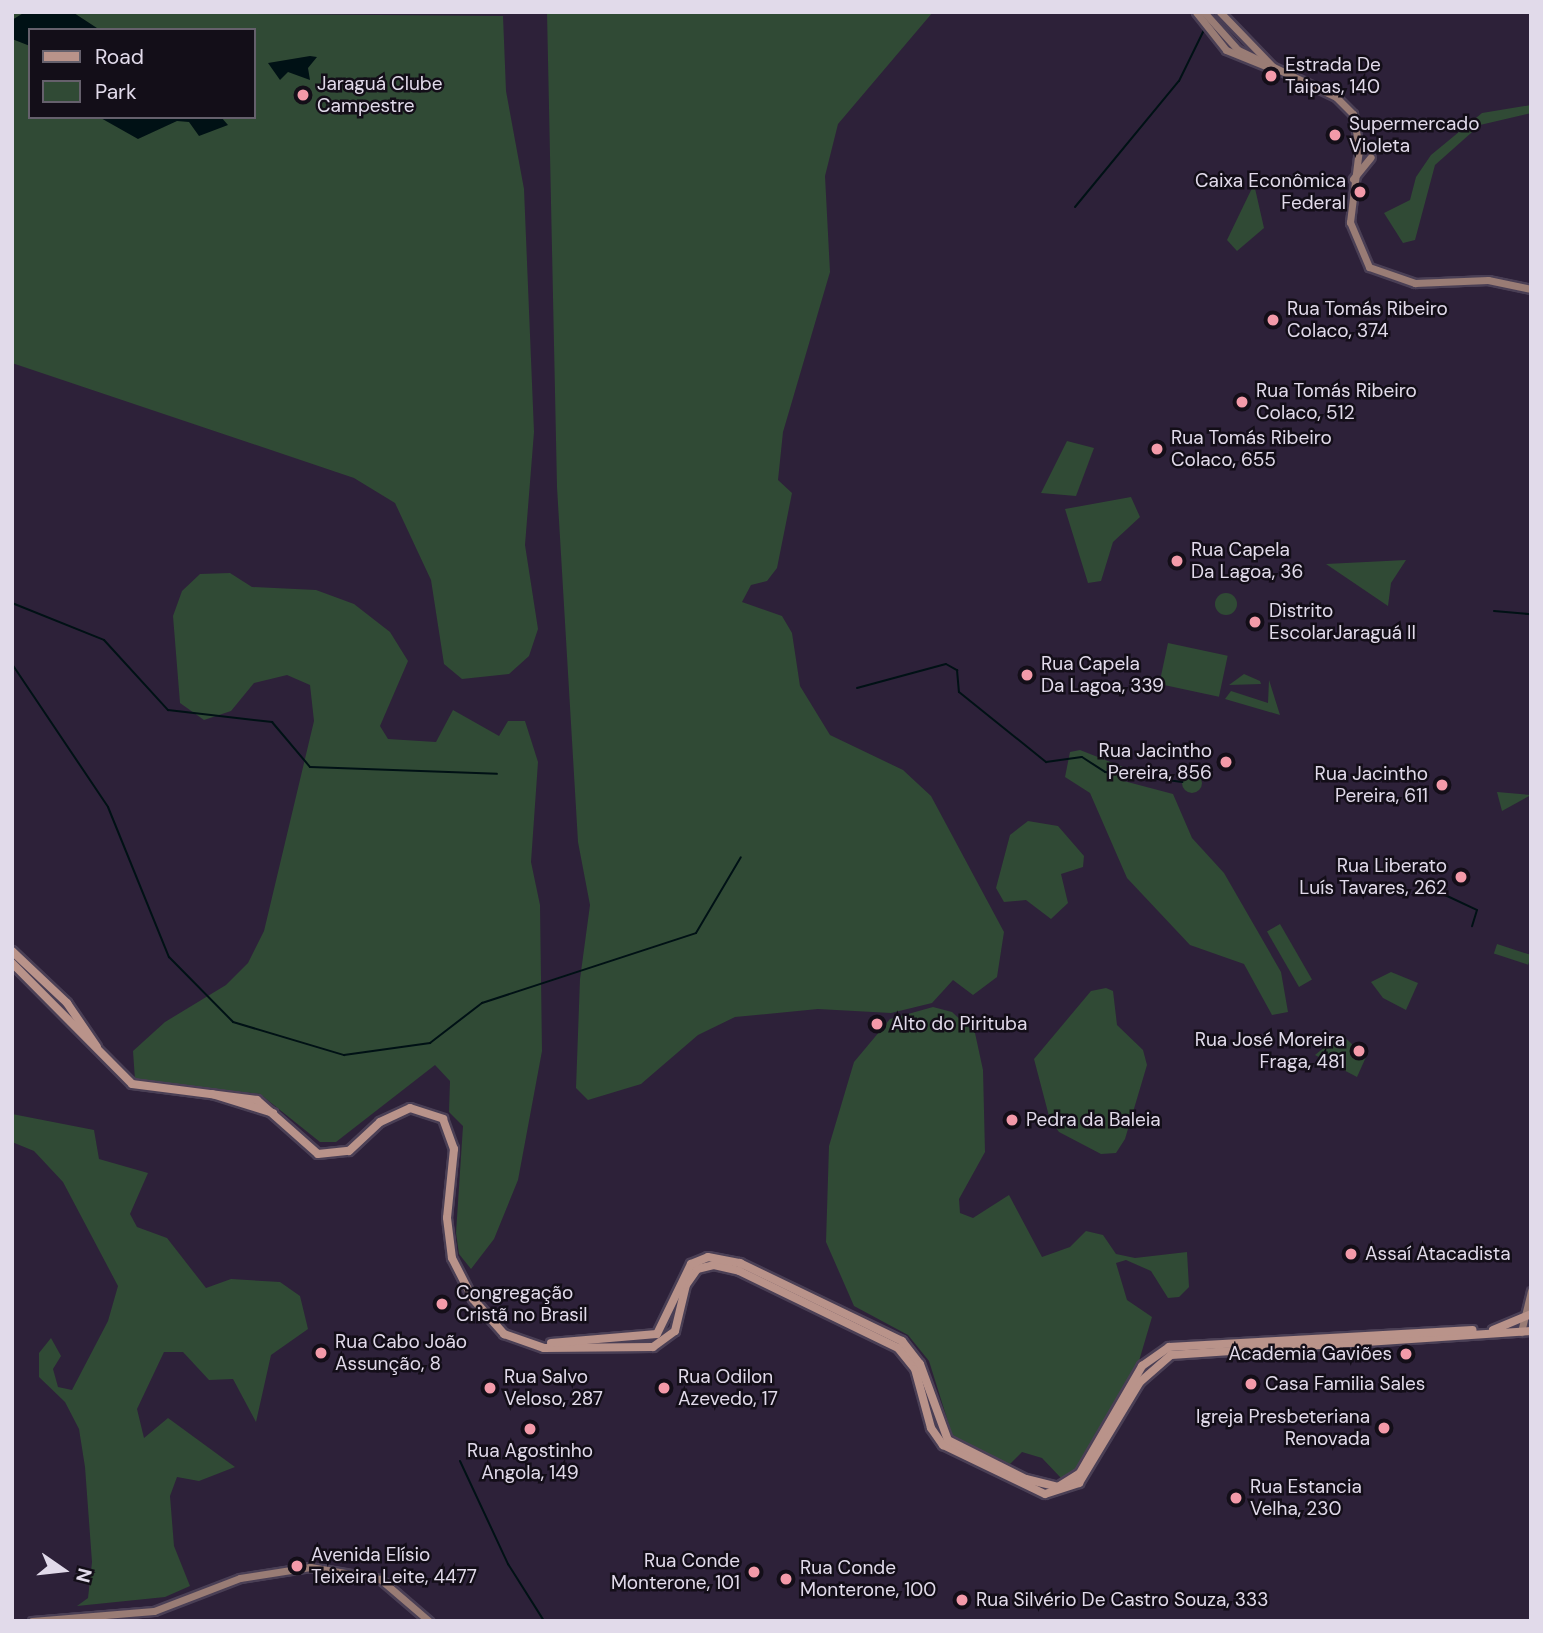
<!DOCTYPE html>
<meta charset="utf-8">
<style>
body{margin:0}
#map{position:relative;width:1543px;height:1633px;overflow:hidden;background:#2d2139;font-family:"DM Sans",sans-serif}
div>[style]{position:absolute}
.green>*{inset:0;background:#304a35;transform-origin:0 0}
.round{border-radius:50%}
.water>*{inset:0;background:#001115}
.stream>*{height:2px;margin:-1px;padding:0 1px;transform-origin:1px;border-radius:1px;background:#001115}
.roads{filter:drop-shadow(2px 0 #4a3f55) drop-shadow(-2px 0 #4a3f55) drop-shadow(0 2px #4a3f55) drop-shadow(0 -2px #4a3f55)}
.secondary>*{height:7px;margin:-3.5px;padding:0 3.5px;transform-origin:3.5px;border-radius:3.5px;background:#997c75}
.primary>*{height:8px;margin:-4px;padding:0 4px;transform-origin:4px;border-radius:4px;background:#b9938a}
.dots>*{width:19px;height:19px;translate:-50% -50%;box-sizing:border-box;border:4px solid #130e18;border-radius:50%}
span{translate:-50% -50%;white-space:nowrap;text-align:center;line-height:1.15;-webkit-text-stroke:5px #130e18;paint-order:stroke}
.poi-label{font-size:19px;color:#e1daea}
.left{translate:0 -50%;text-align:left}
.right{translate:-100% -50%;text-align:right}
.frame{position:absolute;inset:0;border:14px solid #e1daea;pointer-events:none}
.legend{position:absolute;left:28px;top:28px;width:228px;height:91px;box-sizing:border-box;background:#130e18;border:2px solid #65606c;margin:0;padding:9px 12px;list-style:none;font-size:21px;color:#e1daea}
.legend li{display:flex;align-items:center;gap:14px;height:35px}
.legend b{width:35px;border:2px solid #65606c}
.north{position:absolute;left:28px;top:1535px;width:70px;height:70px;-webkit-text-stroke:5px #130e18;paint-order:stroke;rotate:104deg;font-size:19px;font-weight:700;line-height:28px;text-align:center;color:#e1daea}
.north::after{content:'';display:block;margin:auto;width:24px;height:32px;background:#e1daea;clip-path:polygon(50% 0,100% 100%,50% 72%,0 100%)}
</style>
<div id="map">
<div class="green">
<i style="clip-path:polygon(evenodd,12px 12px,503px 16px,506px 91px,524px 189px,534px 432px,525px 545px,538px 629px,529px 656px,509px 674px,462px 679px,444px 664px,431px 580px,395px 503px,354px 478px,12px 363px,12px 12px,30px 30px,254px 30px,254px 117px,30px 117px,30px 30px)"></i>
<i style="clip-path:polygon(547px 12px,933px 12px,838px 124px,825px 176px,830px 272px,783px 432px,778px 480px,792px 493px,777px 568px,767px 581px,751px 585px,742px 602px,782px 616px,792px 633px,800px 686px,830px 735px,903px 770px,931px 796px,1004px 932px,997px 977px,973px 995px,953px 980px,932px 1003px,891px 1013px,818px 1009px,735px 1017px,698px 1035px,641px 1084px,588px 1100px,576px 1088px,580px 979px,590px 905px,578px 842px,557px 487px)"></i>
<i style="clip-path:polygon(1531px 105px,1531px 113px,1480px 125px,1435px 165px,1415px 240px,1403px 243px,1384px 213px,1410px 200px,1416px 177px,1431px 155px,1482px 113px)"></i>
<i style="clip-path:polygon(1254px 184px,1264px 228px,1237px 251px,1227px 240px)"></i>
<i style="clip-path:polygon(1067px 441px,1094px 448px,1076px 496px,1041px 493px)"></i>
<i style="clip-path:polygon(1131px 497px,1140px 517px,1113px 542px,1101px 581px,1088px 583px,1065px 509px)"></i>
<i style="clip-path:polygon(1406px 560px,1391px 583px,1388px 606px,1326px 564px)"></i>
<i style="clip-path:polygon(230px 573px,252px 587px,316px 590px,354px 604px,390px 632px,408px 661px,380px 726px,388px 739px,436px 742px,453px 710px,499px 736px,508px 721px,525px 721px,538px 762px,531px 862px,540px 905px,542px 1051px,518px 1180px,494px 1239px,471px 1269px,459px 1254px,456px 1233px,463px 1126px,449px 1112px,450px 1081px,435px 1065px,336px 1142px,320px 1142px,260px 1094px,135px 1080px,133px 1051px,165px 1022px,226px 985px,248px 963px,264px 931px,314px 721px,310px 685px,287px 675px,254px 683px,231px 711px,204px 720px,180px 703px,173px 616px,182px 591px,200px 574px)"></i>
<i class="round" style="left:1215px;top:593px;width:22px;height:22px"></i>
<i style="left:1168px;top:643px;width:61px;height:42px;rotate:12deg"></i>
<i style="clip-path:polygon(1244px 674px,1260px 681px,1261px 684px,1229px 685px)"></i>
<i style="clip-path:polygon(1269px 680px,1280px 715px,1225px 699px,1231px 691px,1268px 703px)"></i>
<i style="clip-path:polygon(1080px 750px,1123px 767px,1120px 780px,1173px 794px,1192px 838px,1224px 873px,1281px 972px,1288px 1012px,1272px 1015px,1244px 964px,1190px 945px,1127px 878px,1090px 793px,1065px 777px,1070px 752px)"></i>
<i class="round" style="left:1182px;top:773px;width:20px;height:20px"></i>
<i style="clip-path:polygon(1497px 792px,1531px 795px,1502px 811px)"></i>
<i style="clip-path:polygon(1028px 821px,1058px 826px,1084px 856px,1083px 867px,1061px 874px,1068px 903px,1051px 919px,1026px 900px,1004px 902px,996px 888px,1010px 835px)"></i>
<i style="left:1280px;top:924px;width:64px;height:15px;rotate:60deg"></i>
<i style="left:1497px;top:944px;width:36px;height:10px;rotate:18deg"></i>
<i style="clip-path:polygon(1391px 972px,1418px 983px,1406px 1010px,1383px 998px,1371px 982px)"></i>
<i style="clip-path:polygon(1106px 988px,1113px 991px,1117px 1025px,1143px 1050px,1147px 1065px,1125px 1139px,1116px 1153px,1101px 1154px,1059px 1132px,1050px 1120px,1034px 1059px,1091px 991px)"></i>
<i style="clip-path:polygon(933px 1007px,952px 1012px,975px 1033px,983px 1070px,985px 1152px,959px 1199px,960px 1213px,973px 1218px,1009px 1195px,1042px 1257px,1070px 1247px,1086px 1231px,1103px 1235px,1116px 1254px,1135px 1258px,1187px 1252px,1189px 1287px,1179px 1297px,1168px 1298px,1151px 1271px,1126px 1260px,1116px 1263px,1127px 1300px,1152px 1317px,1139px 1361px,1077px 1473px,1061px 1478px,1042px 1458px,1022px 1452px,1010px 1464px,954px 1441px,929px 1361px,908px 1335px,854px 1306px,826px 1242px,829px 1146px,854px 1062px,890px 1019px)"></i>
<i style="clip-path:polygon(1341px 1034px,1366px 1057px,1357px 1077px,1315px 1055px)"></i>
<i style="clip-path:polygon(12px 1114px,94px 1130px,99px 1159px,148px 1173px,130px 1214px,137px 1227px,167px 1238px,206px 1288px,231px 1279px,280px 1282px,300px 1296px,308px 1329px,271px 1355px,256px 1422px,233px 1379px,209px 1380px,183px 1352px,164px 1352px,137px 1409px,144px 1438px,168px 1418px,235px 1467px,199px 1481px,177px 1477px,170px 1496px,174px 1546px,190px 1586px,165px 1597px,77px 1606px,88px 1598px,92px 1562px,85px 1467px,79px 1429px,65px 1402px,39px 1377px,39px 1353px,51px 1338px,61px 1356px,53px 1369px,58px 1387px,72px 1390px,108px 1321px,118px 1286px,63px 1182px,34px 1151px,12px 1142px)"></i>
</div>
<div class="water">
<i style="clip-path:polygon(25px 12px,74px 13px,100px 30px,30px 30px,30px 46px,12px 39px,12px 20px)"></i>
<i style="clip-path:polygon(310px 56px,317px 57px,308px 68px,310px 80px,288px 72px,280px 80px,268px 63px)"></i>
<i style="clip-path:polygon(99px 117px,221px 117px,228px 125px,199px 136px,189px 122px,177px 121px,138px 139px)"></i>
</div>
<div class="stream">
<i style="left:1075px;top:207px;width:163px;rotate:-50.5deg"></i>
<i style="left:1179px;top:81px;width:59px;rotate:-63.9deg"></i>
<i style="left:12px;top:603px;width:99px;rotate:21.9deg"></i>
<i style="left:104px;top:640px;width:95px;rotate:47.6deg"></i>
<i style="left:168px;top:710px;width:105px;rotate:6.6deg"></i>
<i style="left:272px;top:722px;width:59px;rotate:49.8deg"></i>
<i style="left:310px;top:767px;width:187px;rotate:2.1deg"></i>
<i style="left:1494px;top:611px;width:37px;rotate:5deg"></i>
<i style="left:12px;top:664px;width:172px;rotate:56.1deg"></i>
<i style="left:108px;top:807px;width:162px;rotate:67.9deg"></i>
<i style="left:169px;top:957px;width:91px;rotate:45.4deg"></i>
<i style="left:233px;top:1022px;width:116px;rotate:16.6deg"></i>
<i style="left:344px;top:1055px;width:87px;rotate:-7.9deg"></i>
<i style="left:430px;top:1043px;width:66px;rotate:-37.6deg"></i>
<i style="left:482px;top:1003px;width:225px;rotate:-18.1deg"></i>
<i style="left:696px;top:933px;width:88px;rotate:-59.4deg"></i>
<i style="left:857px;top:688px;width:92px;rotate:-15.1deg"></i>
<i style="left:946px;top:664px;width:13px;rotate:29deg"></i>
<i style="left:957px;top:670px;width:22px;rotate:85deg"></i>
<i style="left:959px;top:692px;width:112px;rotate:38.8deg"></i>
<i style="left:1046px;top:762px;width:36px;rotate:-8deg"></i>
<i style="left:1082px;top:757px;width:27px;rotate:33deg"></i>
<i style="left:1105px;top:772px;width:78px;rotate:7.4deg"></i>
<i style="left:1445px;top:895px;width:35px;rotate:25deg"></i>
<i style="left:1477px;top:910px;width:17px;rotate:107deg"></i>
<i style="left:460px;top:1461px;width:114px;rotate:65deg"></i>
<i style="left:508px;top:1564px;width:67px;rotate:57.7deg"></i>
</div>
<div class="roads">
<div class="secondary">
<i style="left:1196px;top:12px;width:48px;rotate:51.7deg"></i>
<i style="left:1226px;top:50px;width:56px;rotate:22deg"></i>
<i style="left:1204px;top:12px;width:51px;rotate:48.2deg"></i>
<i style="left:1238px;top:50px;width:109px;rotate:25.6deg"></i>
<i style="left:1336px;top:97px;width:24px;rotate:45deg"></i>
<i style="left:1353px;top:114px;width:36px;rotate:80deg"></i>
<i style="left:1359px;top:149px;width:74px;rotate:97deg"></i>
<i style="left:1350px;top:222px;width:49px;rotate:67.1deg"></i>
<i style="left:1369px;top:267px;width:49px;rotate:19.2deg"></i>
<i style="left:1415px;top:283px;width:73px;rotate:-2.4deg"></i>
<i style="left:1488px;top:280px;width:44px;rotate:11.8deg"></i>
<i style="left:1220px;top:12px;width:78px;rotate:46deg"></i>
<i style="left:1353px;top:179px;width:28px;rotate:-51deg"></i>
<i style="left:1521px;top:1332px;width:42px;rotate:-76.3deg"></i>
<i style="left:32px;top:1621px;width:122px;rotate:-4.7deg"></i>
<i style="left:154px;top:1611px;width:92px;rotate:-21deg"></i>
<i style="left:240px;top:1578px;width:71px;rotate:-8.9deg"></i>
<i style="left:310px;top:1567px;width:71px;rotate:9.7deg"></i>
<i style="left:380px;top:1579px;width:65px;rotate:40.6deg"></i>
</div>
<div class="primary">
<i style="left:12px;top:951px;width:76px;rotate:43.4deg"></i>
<i style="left:67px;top:1003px;width:53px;rotate:55.7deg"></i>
<i style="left:12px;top:963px;width:170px;rotate:45.2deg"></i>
<i style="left:132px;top:1084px;width:126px;rotate:7.3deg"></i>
<i style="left:257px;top:1100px;width:81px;rotate:41.5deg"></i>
<i style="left:318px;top:1154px;width:31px;rotate:-6deg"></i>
<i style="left:349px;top:1151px;width:42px;rotate:-43.1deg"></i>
<i style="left:380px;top:1122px;width:33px;rotate:-25deg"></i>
<i style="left:410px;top:1108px;width:35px;rotate:18deg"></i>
<i style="left:443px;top:1119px;width:32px;rotate:70deg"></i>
<i style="left:454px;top:1149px;width:69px;rotate:95.8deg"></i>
<i style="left:447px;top:1218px;width:40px;rotate:82.9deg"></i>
<i style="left:452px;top:1258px;width:46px;rotate:62.9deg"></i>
<i style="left:473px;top:1299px;width:47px;rotate:48.5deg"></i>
<i style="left:504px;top:1334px;width:42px;rotate:19.3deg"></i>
<i style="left:544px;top:1348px;width:109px;rotate:-0.5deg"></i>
<i style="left:653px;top:1347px;width:27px;rotate:-36deg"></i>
<i style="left:675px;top:1331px;width:47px;rotate:-76.6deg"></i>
<i style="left:686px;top:1285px;width:19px;rotate:-55deg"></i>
<i style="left:697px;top:1269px;width:17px;rotate:-13deg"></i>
<i style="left:714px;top:1265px;width:26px;rotate:13deg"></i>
<i style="left:739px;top:1271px;width:177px;rotate:25.8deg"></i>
<i style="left:898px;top:1348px;width:27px;rotate:51deg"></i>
<i style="left:915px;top:1369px;width:61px;rotate:74.8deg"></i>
<i style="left:931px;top:1428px;width:21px;rotate:55deg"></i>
<i style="left:943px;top:1445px;width:113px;rotate:25.7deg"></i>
<i style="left:1045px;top:1494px;width:36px;rotate:-18deg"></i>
<i style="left:1079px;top:1483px;width:118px;rotate:-58.9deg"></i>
<i style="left:1140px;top:1382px;width:41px;rotate:-41.1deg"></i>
<i style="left:1171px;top:1355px;width:361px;rotate:-3.8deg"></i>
<i style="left:212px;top:1094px;width:64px;rotate:17.3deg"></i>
<i style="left:1493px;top:1330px;width:41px;rotate:-22.8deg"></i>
<i style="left:551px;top:1343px;width:106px;rotate:-4.9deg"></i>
<i style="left:657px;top:1334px;width:78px;rotate:-64.1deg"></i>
<i style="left:691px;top:1264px;width:18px;rotate:-22deg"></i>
<i style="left:708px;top:1257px;width:33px;rotate:11deg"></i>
<i style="left:740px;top:1263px;width:180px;rotate:25.7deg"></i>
<i style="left:902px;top:1341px;width:29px;rotate:52deg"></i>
<i style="left:920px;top:1364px;width:81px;rotate:69.8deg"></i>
<i style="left:948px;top:1440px;width:87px;rotate:26.6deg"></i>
<i style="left:1026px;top:1479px;width:33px;rotate:14deg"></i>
<i style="left:1058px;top:1487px;width:26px;rotate:-32deg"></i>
<i style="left:1080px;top:1473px;width:124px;rotate:-59.9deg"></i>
<i style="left:1142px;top:1366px;width:33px;rotate:-35deg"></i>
<i style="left:1169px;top:1347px;width:304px;rotate:-3.2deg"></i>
</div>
</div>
<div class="dots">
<i style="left:1271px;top:76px;background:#f39aa9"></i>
<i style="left:303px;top:95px;background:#f39aa9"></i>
<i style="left:1335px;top:135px;background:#f39aa9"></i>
<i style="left:1360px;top:192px;background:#f39aa9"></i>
<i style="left:1273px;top:320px;background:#f39aa9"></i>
<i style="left:1242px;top:402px;background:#f39aa9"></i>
<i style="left:1157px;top:449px;background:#f39aa9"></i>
<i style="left:1177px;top:561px;background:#f39aa9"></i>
<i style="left:1255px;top:622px;background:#f39aa9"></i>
<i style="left:1027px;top:675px;background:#f39aa9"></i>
<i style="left:1226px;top:762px;background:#f39aa9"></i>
<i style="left:1442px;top:785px;background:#f39aa9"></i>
<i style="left:1461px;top:877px;background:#f39aa9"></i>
<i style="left:877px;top:1024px;background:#f39aa9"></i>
<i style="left:1359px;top:1051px;background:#f39aa9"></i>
<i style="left:1012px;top:1120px;background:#f39aa9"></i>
<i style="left:1351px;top:1254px;background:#f39aa9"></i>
<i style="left:442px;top:1304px;background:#f39aa9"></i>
<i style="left:321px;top:1353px;background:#f39aa9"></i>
<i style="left:1406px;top:1354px;background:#f39aa9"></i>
<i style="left:1251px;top:1384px;background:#f39aa9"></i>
<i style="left:490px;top:1388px;background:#f39aa9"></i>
<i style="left:664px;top:1388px;background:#f39aa9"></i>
<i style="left:1384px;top:1428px;background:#f39aa9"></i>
<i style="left:530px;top:1429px;background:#f39aa9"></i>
<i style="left:1236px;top:1498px;background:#f39aa9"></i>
<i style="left:297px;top:1566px;background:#f39aa9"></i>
<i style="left:754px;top:1572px;background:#f39aa9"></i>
<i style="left:786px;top:1579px;background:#f39aa9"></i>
<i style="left:962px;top:1600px;background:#f39aa9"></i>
</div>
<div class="poi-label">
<span class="left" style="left:1285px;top:76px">Estrada De<br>Taipas, 140</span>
<span class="left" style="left:317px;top:95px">Jaraguá Clube<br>Campestre</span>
<span class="left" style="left:1349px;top:135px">Supermercado<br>Violeta</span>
<span class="right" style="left:1346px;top:192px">Caixa Econômica<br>Federal</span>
<span class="left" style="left:1287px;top:320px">Rua Tomás Ribeiro<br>Colaco, 374</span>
<span class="left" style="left:1256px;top:402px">Rua Tomás Ribeiro<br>Colaco, 512</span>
<span class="left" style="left:1171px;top:449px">Rua Tomás Ribeiro<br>Colaco, 655</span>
<span class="left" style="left:1191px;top:561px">Rua Capela<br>Da Lagoa, 36</span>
<span class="left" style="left:1269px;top:622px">Distrito<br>EscolarJaraguá II</span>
<span class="left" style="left:1041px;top:675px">Rua Capela<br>Da Lagoa, 339</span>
<span class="right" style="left:1212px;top:762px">Rua Jacintho<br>Pereira, 856</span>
<span class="right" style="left:1428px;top:785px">Rua Jacintho<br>Pereira, 611</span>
<span class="right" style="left:1447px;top:877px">Rua Liberato<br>Luís Tavares, 262</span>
<span class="left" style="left:891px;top:1024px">Alto do Pirituba</span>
<span class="right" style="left:1345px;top:1051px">Rua José Moreira<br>Fraga, 481</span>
<span class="left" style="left:1026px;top:1120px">Pedra da Baleia</span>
<span class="left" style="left:1365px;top:1254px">Assaí Atacadista</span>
<span class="left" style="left:456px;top:1304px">Congregação<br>Cristã no Brasil</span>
<span class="left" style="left:335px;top:1353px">Rua Cabo João<br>Assunção, 8</span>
<span class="right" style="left:1392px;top:1354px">Academia Gaviões</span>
<span class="left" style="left:504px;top:1388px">Rua Salvo<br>Veloso, 287</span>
<span class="left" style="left:678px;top:1388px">Rua Odilon<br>Azevedo, 17</span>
<span class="left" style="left:1265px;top:1384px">Casa Familia Sales</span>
<span class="right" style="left:1370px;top:1428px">Igreja Presbeteriana<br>Renovada</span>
<span style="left:530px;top:1462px">Rua Agostinho<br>Angola, 149</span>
<span class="left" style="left:1250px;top:1498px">Rua Estancia<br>Velha, 230</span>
<span class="left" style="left:311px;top:1566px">Avenida Elísio<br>Teixeira Leite, 4477</span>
<span class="right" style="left:740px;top:1572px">Rua Conde<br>Monterone, 101</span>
<span class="left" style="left:800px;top:1579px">Rua Conde<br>Monterone, 100</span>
<span class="left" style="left:976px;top:1600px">Rua Silvério De Castro Souza, 333</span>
</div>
<div class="frame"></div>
<ul class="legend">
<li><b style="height:9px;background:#b9938a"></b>Road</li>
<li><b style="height:19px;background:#304a35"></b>Park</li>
</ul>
<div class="north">N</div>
</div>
